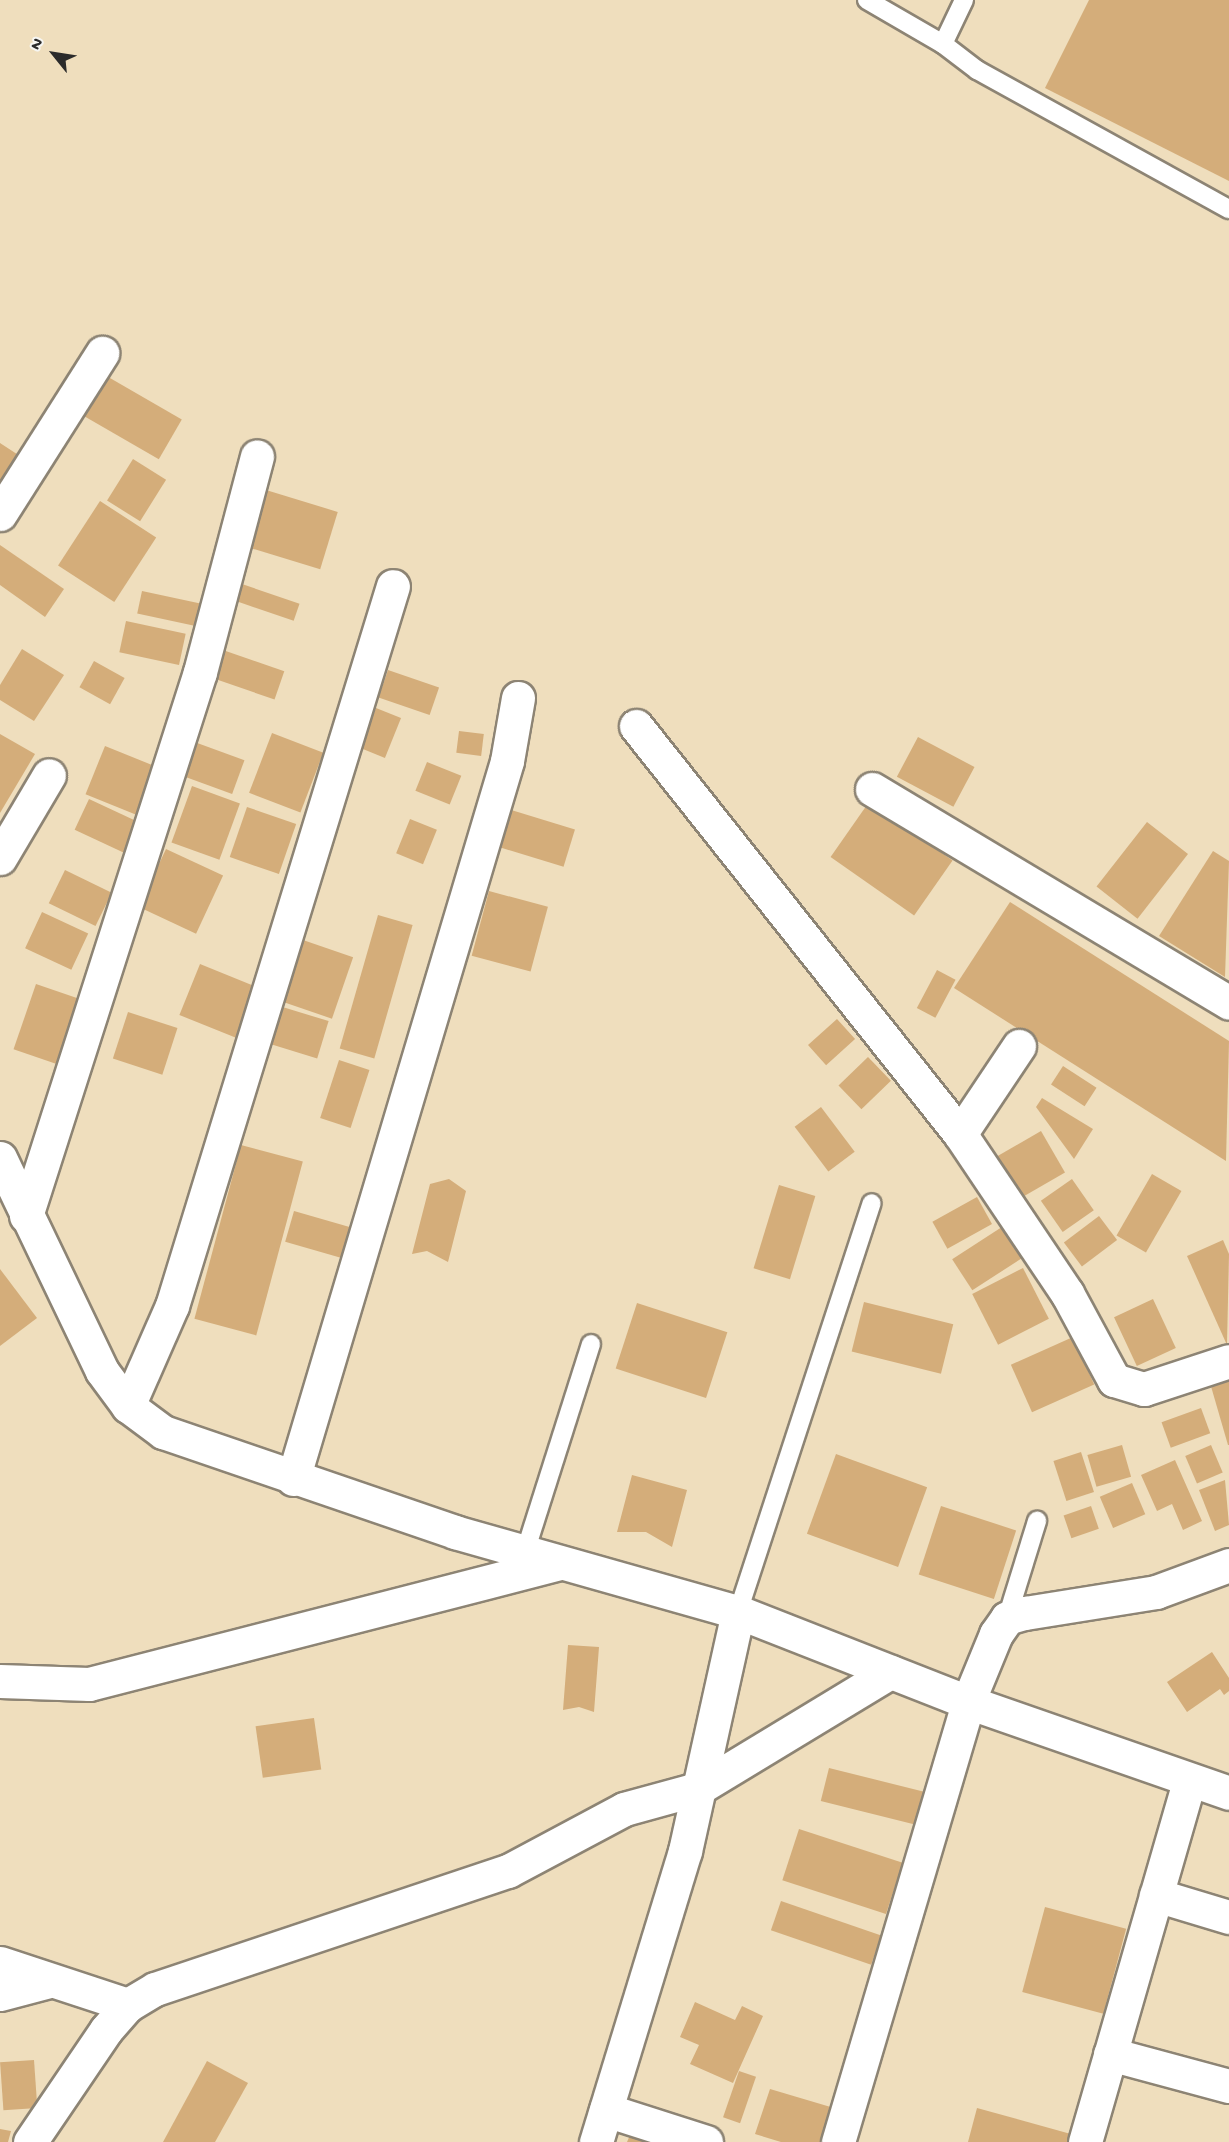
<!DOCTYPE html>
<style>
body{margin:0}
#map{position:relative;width:1229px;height:2142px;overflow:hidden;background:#efdebd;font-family:"Gochi Hand",sans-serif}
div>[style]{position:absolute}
.building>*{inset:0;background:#d4ad7a;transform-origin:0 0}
.roads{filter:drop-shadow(2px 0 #8d8474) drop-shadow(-2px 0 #8d8474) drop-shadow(0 2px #8d8474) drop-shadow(0 -2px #8d8474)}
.lane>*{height:18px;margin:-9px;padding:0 9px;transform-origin:9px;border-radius:9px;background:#fff}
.street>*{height:33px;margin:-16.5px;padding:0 16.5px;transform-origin:16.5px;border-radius:16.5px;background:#fff}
span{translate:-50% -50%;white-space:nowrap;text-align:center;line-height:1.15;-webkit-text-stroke:6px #f6f6f2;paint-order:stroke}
.north{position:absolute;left:24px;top:24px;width:60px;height:60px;-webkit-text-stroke:4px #f6f6f2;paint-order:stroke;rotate:300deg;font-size:16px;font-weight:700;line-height:24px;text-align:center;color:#2b2b2b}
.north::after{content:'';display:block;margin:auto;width:21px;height:27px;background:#2b2b2b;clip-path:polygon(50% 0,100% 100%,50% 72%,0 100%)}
</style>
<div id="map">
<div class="building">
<i style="clip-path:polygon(1089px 0,1229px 0,1229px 181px,1045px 88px)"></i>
<i style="left:103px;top:374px;width:91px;height:46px;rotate:30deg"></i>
<i style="clip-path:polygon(0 443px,26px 460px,0 500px)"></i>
<i style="left:133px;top:459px;width:39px;height:49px;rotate:32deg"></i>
<i style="left:266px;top:490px;width:75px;height:60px;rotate:17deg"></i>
<i style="left:100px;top:501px;width:67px;height:77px;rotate:33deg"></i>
<i style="clip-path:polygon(0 545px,64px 589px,45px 617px,0 585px)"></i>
<i style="left:239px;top:583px;width:64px;height:18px;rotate:19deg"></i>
<i style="left:142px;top:591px;width:62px;height:23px;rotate:12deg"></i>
<i style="left:126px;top:621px;width:61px;height:32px;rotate:12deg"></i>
<i style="clip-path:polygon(22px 649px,64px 675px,34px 721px,0 700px,0 685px)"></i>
<i style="left:220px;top:649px;width:68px;height:30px;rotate:19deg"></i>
<i style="left:94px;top:661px;width:35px;height:30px;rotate:29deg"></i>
<i style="left:388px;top:670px;width:54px;height:29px;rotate:19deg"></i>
<i style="left:376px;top:708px;width:27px;height:43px;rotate:22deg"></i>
<i style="left:459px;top:731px;width:25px;height:22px;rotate:7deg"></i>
<i style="left:272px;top:733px;width:55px;height:64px;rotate:21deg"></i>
<i style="clip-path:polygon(0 734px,35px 754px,0 813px)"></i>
<i style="left:918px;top:737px;width:64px;height:45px;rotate:28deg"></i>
<i style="left:189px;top:740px;width:59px;height:36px;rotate:20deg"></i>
<i style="left:105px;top:746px;width:58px;height:52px;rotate:22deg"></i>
<i style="left:427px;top:762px;width:37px;height:31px;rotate:22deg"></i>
<i style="left:192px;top:786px;width:51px;height:60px;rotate:20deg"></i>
<i style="left:89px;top:799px;width:55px;height:34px;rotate:25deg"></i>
<i style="left:869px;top:802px;width:102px;height:67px;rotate:35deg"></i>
<i style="left:247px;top:807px;width:52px;height:53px;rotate:19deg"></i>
<i style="left:508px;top:809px;width:70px;height:39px;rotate:17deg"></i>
<i style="left:410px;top:819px;width:29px;height:37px;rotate:22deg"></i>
<i style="left:1147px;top:822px;width:52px;height:82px;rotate:38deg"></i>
<i style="left:166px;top:849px;width:63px;height:64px;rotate:25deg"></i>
<i style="clip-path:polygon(1213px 851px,1229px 861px,1225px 977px,1159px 936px)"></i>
<i style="left:65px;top:870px;width:52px;height:37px;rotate:26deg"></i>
<i style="left:489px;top:891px;width:61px;height:67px;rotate:15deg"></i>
<i style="clip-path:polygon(1010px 902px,1229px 1041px,1226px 1161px,954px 988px)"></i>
<i style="left:42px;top:912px;width:51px;height:40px;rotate:25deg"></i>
<i style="left:378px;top:915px;width:36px;height:139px;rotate:16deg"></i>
<i style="left:303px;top:940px;width:53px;height:65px;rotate:19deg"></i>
<i style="left:200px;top:964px;width:61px;height:55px;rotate:22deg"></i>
<i style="left:937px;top:970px;width:21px;height:43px;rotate:28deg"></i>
<i style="left:36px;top:984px;width:54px;height:69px;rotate:19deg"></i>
<i style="left:276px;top:1005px;width:55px;height:39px;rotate:17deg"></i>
<i style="left:128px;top:1012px;width:52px;height:49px;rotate:18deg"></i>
<i style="left:837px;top:1019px;width:27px;height:39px;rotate:48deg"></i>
<i style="left:868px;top:1057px;width:33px;height:41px;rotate:46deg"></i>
<i style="left:339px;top:1060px;width:32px;height:61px;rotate:18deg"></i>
<i style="left:1063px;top:1066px;width:40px;height:22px;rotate:33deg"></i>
<i style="clip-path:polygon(1042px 1098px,1093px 1129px,1074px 1159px,1036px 1107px)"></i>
<i style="left:821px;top:1107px;width:56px;height:33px;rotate:53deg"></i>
<i style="left:1041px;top:1131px;width:48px;height:52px;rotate:60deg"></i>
<i style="left:241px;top:1145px;width:64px;height:180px;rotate:15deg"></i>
<i style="left:1152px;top:1174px;width:34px;height:71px;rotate:30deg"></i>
<i style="clip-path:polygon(449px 1179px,466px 1191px,448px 1262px,427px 1251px,412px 1254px,430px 1184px)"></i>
<i style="left:1072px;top:1179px;width:38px;height:38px;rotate:55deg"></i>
<i style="left:779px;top:1185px;width:38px;height:87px;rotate:17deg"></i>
<i style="left:977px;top:1197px;width:31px;height:51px;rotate:61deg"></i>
<i style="left:294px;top:1211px;width:65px;height:32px;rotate:16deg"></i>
<i style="left:1099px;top:1216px;width:30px;height:44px;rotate:53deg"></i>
<i style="left:1005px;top:1225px;width:37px;height:63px;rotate:57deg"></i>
<i style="clip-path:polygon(1223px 1240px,1229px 1254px,1227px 1345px,1187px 1256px)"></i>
<i style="left:1023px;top:1268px;width:57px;height:57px;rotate:63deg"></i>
<i style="clip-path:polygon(0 1269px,37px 1318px,0 1346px)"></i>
<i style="left:1153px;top:1299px;width:54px;height:43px;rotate:65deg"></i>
<i style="left:864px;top:1302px;width:92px;height:51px;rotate:14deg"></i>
<i style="left:637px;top:1303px;width:95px;height:69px;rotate:18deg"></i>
<i style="left:1073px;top:1337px;width:52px;height:68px;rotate:66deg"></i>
<i style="clip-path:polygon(1229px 1369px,1229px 1445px,1228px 1445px,1208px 1376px)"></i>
<i style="left:1201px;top:1408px;width:27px;height:42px;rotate:70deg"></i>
<i style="left:1122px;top:1445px;width:33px;height:36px;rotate:74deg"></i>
<i style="left:1211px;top:1445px;width:30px;height:28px;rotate:67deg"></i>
<i style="left:1081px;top:1452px;width:42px;height:29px;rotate:72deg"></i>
<i style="left:836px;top:1454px;width:97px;height:85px;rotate:20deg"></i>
<i style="clip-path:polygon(1175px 1460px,1202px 1521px,1183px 1530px,1172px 1504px,1157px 1511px,1141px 1475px)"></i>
<i style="clip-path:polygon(632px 1475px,687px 1490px,672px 1547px,646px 1532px,617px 1532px)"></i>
<i style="clip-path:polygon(1225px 1480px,1229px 1525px,1215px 1531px,1199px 1490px)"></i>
<i style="left:1132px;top:1483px;width:34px;height:35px;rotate:67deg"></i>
<i style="left:941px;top:1506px;width:79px;height:72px;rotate:18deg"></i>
<i style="left:1091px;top:1506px;width:24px;height:29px;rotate:71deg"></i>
<i style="clip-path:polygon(568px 1645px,599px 1647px,594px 1712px,579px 1707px,563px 1710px)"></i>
<i style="clip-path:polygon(1212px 1652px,1229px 1678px,1229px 1691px,1224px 1695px,1220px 1689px,1187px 1712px,1167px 1682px)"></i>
<i style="left:314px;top:1718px;width:52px;height:59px;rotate:82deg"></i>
<i style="left:829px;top:1768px;width:100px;height:34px;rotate:14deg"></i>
<i style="left:799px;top:1829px;width:109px;height:54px;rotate:18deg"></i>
<i style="left:781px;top:1901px;width:106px;height:31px;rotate:19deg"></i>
<i style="left:1045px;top:1907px;width:84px;height:88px;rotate:15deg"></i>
<i style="clip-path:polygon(695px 2002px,735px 2020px,742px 2006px,763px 2016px,733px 2083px,690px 2064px,699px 2045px,680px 2037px)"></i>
<i style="left:34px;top:2060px;width:48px;height:34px;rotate:86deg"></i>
<i style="clip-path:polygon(207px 2061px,248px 2083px,215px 2142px,163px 2142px)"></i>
<i style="left:739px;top:2071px;width:18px;height:49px;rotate:19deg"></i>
<i style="clip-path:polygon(770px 2089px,834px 2108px,823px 2142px,781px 2142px,755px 2134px)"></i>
<i style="clip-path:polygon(977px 2108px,1078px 2136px,1077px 2142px,968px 2142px)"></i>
<i style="clip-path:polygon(0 2129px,11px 2131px,8px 2142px,0 2142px)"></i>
<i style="clip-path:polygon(631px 2133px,655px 2142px,627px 2142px)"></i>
</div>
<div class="roads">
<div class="lane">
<i style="left:867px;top:0;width:88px;rotate:30.1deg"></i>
<i style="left:943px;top:44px;width:49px;rotate:-64.5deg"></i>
<i style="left:943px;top:44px;width:43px;rotate:37.4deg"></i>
<i style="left:977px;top:70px;width:288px;rotate:28.9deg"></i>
<i style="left:526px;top:1549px;width:215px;rotate:-72.4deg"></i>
<i style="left:738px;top:1612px;width:430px;rotate:-71.9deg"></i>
<i style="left:1007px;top:1618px;width:102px;rotate:-72.8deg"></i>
</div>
<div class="street">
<i style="left:0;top:514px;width:191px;rotate:-57.6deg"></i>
<i style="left:636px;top:726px;width:521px;rotate:51.55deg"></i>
<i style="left:960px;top:1134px;width:192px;rotate:56.1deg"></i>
<i style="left:1067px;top:1293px;width:99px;rotate:61.6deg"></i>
<i style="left:1114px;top:1380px;width:31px;rotate:17deg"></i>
<i style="left:1144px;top:1389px;width:89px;rotate:-18.2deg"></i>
<i style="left:872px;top:789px;width:416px;rotate:30.9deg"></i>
<i style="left:0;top:858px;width:96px;rotate:-59.4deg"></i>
<i style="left:960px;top:1134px;width:106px;rotate:-56.2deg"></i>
<i style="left:0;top:1158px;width:236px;rotate:64.4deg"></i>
<i style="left:102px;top:1371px;width:44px;rotate:53.4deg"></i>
<i style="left:128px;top:1406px;width:44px;rotate:36.6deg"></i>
<i style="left:163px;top:1432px;width:309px;rotate:18.9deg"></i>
<i style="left:455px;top:1532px;width:294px;rotate:15.8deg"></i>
<i style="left:738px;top:1612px;width:247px;rotate:21.4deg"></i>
<i style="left:968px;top:1702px;width:276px;rotate:19.2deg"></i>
<i style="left:26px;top:1216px;width:571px;rotate:-72.26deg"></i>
<i style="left:200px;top:672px;width:223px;rotate:-75.2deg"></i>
<i style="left:128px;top:1406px;width:109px;rotate:-66.3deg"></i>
<i style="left:172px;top:1306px;width:753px;rotate:-72.94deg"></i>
<i style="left:293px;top:1479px;width:749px;rotate:-73.4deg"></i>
<i style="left:507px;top:761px;width:64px;rotate:-80.1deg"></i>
<i style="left:0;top:1681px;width:89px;rotate:1.9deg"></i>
<i style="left:89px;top:1684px;width:485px;rotate:-14.4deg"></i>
<i style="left:1156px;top:1895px;width:76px;rotate:16.8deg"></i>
<i style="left:0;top:1963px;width:135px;rotate:18.2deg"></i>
<i style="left:0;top:1994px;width:48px;rotate:-14.6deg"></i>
<i style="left:1110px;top:2054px;width:123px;rotate:15.1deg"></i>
<i style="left:606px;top:2110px;width:105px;rotate:17.7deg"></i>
<i style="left:30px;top:2142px;width:135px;rotate:-55.8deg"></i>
<i style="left:106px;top:2030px;width:33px;rotate:-49deg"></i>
<i style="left:128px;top:2005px;width:31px;rotate:-31deg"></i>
<i style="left:155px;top:1989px;width:372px;rotate:-18.5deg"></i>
<i style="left:508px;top:1871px;width:132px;rotate:-28.1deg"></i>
<i style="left:624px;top:1809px;width:76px;rotate:-15.3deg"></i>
<i style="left:697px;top:1789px;width:226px;rotate:-31.2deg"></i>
<i style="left:596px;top:2142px;width:304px;rotate:-73deg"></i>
<i style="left:685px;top:1851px;width:245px;rotate:-77.5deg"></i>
<i style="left:838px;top:2142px;width:459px;rotate:-73.5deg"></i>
<i style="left:968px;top:1702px;width:74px;rotate:-67.6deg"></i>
<i style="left:996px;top:1634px;width:19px;rotate:-55deg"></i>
<i style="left:1007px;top:1618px;width:19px;rotate:-16deg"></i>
<i style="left:1025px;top:1613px;width:133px;rotate:-9.1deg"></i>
<i style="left:1156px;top:1592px;width:78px;rotate:-20.3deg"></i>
<i style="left:1085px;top:2142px;width:376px;rotate:-73.9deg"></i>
</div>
</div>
<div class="north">N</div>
</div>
